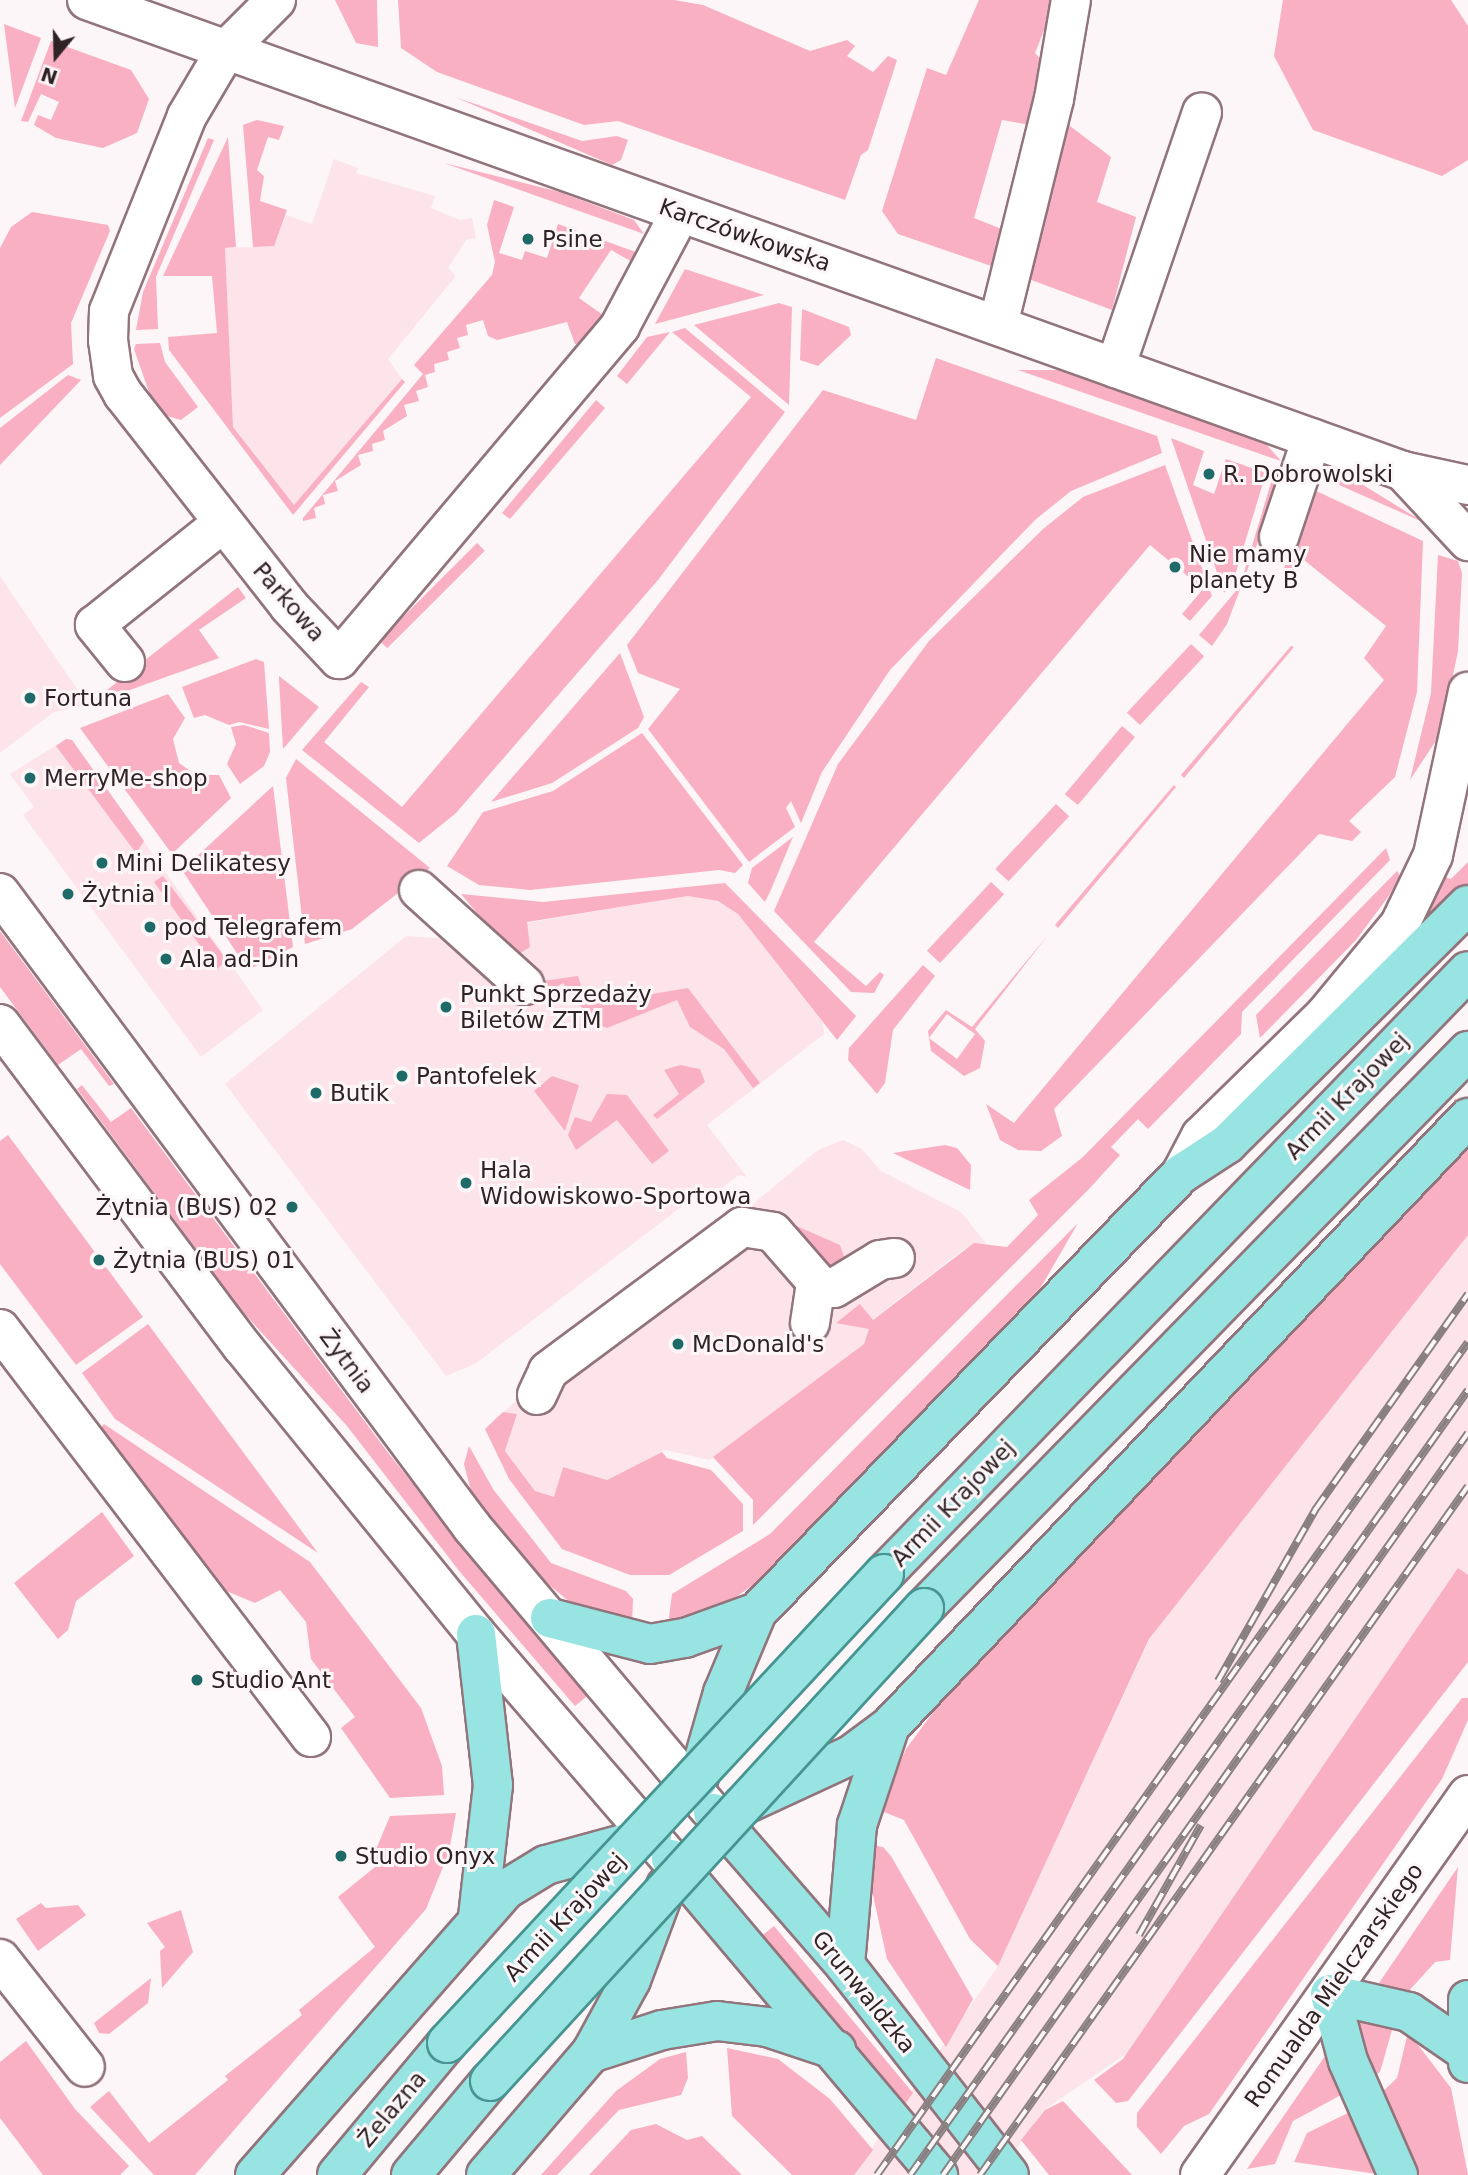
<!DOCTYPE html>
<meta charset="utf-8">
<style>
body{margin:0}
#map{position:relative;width:1468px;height:2175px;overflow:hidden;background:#fdf6f8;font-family:"DejaVu Sans",sans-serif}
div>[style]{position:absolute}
.built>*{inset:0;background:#fde4ea}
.green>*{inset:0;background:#f9b0c3;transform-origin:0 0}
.roads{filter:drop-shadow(2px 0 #92757c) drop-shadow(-2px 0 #92757c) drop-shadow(0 2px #92757c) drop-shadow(0 -2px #92757c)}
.minor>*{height:38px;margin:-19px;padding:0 19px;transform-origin:19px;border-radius:19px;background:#fff}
.major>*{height:38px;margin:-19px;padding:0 19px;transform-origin:19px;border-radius:19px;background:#98e4e2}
.rail>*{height:8px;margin-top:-4px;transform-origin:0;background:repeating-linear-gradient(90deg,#fdf6f8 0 16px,#8a8082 0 32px);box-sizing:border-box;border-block:2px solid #8a8082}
.bridges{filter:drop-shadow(2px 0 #479593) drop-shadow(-2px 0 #479593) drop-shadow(0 2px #479593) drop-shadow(0 -2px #479593)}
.major-bridge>*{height:38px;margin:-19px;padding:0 19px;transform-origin:19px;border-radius:19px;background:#98e4e2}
.dots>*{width:19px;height:19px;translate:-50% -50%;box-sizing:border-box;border:4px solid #fdf6f8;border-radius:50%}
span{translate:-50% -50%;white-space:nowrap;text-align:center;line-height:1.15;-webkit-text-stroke:6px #fdf6f8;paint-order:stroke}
.street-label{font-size:23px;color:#2f2326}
.poi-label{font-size:23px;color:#2f2326}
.left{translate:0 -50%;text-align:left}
.right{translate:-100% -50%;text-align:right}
.north{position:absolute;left:21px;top:21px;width:70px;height:70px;-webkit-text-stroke:5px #fdf6f8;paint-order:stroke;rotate:199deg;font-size:19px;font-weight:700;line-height:28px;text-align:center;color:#2f2326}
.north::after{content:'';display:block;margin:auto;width:24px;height:32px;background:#2f2326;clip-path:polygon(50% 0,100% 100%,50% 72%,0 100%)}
</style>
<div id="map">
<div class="built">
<i style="clip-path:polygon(334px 159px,358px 168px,356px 173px,435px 196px,431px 208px,460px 220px,472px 218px,476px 238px,466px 240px,448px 268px,456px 276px,388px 359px,402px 379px,294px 506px,233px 427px,225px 248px,273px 246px,286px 215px,312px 224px)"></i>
<i style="clip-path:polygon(0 576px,88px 705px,54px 712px,0 753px)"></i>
<i style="clip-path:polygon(66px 739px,72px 740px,263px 1010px,201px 1057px,23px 815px,34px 807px,10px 774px)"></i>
<i style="clip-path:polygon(688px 896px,718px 901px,738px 914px,823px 1023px,824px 1034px,707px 1125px,747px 1177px,739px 1175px,705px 1201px,701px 1192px,475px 1364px,446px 1376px,225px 1084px,406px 936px,437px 938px)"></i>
<i style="clip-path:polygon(843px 1140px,862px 1149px,881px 1171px,961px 1212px,986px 1243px,964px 1249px,872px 1320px,860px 1305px,837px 1322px,869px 1329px,864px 1344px,710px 1460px,665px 1450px,607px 1480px,563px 1467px,554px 1498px,535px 1491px,505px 1451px,517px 1415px,503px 1412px,818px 1150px)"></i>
<i style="clip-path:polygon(1468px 1235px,1468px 1643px,1147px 2071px,1123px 2056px,1044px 2110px,998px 2175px,853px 2175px,998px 1966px,1151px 1636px)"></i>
</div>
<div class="green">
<i style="clip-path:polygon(335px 0,377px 0,378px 47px,356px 43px)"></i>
<i style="clip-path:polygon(398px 0,674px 0,703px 5px,810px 51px,847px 40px,855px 46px,847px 56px,873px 72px,888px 56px,897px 60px,868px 150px,861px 155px,845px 200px,618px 121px,584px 125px,437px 72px,401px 48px)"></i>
<i style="clip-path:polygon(979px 0,1056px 0,1035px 53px,1048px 67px,1031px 125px,1002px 120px,974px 218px,1004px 230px,997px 268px,898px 234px,882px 211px,927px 68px,946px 75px)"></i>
<i style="clip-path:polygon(1283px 0,1451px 0,1468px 26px,1468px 160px,1442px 176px,1313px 130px,1274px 56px)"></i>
<i style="clip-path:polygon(4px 24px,41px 38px,15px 108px)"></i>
<i style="clip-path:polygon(51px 41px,131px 70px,149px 99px,137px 133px,103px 148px,56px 138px,34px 125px,38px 115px,51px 120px,59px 102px,41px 94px,28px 122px,21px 121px)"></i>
<i style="clip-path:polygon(455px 97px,582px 141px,617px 136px,628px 140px,621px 160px,612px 165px)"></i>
<i style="clip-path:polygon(257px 120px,284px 126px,279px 140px,268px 137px,257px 170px,264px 176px,260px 201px,287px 210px,274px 246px,253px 247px,243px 125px)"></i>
<i style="clip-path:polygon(1066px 123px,1111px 157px,1097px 202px,1136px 217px,1112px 310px,1026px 278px)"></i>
<i style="clip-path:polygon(228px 137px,236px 247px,225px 248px,233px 427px,294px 505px,402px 379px,405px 382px,293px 515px,169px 350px,168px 337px,217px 333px,212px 276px,163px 276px)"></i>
<i style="clip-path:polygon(208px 138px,214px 140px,156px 277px,158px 329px,136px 330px,143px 292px)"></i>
<i style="clip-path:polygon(444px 163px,560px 192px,634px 220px,644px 234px)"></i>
<i style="clip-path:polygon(494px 200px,514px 207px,499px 253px,522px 260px,525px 251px,547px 258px,558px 224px,644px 255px,634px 263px,611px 250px,579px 298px,603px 315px,583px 345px,575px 344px,567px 322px,497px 340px,488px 336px,483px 320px,466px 325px,468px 335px,457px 338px,460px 348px,447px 352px,449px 360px,434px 364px,435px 372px,425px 375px,428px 387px,416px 391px,419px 401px,404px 405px,407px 416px,383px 431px,385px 440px,372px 444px,373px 451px,358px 455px,361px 465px,335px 481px,338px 491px,323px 495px,325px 504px,314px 508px,316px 518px,303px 521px,303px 518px,423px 374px,414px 365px,492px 275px,495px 262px,487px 225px)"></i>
<i style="clip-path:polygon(32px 212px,108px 225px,110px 231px,71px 323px,73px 364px,0 418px,0 248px,11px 227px)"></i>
<i style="clip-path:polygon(685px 269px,764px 295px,655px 324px)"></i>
<i style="clip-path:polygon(779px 303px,792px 307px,789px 405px,694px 325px)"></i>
<i style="clip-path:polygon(802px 309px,849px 327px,851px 335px,818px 366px,800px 360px)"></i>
<i style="clip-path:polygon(685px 328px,785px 412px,658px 580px,456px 813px,419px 843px,302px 750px,361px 682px,369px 687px,324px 742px,402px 807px,751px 397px,672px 332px)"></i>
<i style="clip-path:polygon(670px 332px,627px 384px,617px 376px,647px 337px)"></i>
<i style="clip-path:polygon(160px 343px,165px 362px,198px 407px,181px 420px,167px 416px,150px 395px,134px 349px,136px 344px)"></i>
<i style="clip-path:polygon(936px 358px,1157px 436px,1162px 453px,1071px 491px,1035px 520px,890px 670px,822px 772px,801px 823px,791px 801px,786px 808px,795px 827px,749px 862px,648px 729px,680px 689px,638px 673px,627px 645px,823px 390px,916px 420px)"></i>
<i style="clip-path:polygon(1018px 370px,1060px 370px,1103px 385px,1266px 444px,1281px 461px)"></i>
<i style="clip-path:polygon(68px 375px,81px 380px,0 465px,0 428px)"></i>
<i style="clip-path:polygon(596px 400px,605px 408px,510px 519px,502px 513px)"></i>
<i style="clip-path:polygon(1171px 438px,1204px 451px,1193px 485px,1214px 494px,1226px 459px,1266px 473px,1233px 582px,1224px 593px)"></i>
<i style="clip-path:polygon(1165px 465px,1212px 596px,1190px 621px,1182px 614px,1203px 589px,1150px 545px,814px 942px,866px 986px,880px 972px,884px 975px,874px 993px,851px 992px,774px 911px,838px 764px,929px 641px,1043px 529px,1083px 497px)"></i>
<i style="clip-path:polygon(1333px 473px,1355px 480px,1425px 523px,1321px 477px)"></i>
<i style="clip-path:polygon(1273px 476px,1281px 477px,1280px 483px,1227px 624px,1212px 646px,1199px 635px,1240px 586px)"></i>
<i style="clip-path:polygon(1312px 489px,1423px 541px,1417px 692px,1395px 777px,1349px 821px,1361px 832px,1352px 841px,1319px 834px,1054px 1109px,1062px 1136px,1041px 1151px,1018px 1150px,1000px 1140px,986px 1104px,1014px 1123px,1384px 680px,1364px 658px,1386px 626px,1304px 560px,1290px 578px,1282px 574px)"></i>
<i style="left:477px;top:543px;width:11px;height:138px;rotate:45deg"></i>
<i style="clip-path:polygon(1438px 555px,1458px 561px,1462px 573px,1458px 651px,1441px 733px,1410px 780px,1431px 693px)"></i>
<i style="clip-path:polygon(238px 587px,246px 598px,199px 630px,219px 658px,88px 705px)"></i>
<i style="left:1191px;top:644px;width:18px;height:94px;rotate:43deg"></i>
<i style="clip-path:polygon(1291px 646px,1294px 647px,1184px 778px,1181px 775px)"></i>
<i style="clip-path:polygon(620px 653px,644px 717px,638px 728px,552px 783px,491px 802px)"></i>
<i style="clip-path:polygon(256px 659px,264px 662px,269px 729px,239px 722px,229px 725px,205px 715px,194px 718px,182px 687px)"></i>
<i style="clip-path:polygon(279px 676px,319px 707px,283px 749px,279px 679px)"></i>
<i style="clip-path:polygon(168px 694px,185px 718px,173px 739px,179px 763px,196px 775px,219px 775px,231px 798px,172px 854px,80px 728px)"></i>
<i style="clip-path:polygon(244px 725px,269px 733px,270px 752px,264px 766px,240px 784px,227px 764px,236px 744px,231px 727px)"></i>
<i style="left:1122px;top:726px;width:17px;height:89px;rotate:40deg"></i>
<i style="clip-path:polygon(642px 733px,743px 865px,735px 873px,719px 870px,530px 890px,479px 885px,447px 866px,483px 812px,553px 791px)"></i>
<i style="clip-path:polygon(66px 739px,72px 740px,144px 841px,136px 853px,56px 746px)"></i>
<i style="clip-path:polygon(296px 759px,430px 868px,352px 929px,305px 944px,286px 778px)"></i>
<i style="clip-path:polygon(1174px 785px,1176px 787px,1058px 928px,1055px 925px)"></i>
<i style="clip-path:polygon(273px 786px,293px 947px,248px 970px,182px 870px)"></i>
<i style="left:1056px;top:804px;width:18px;height:89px;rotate:43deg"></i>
<i style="clip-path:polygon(793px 837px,770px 892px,765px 902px,748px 883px,752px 868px)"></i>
<i style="clip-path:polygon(1386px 848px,1390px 860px,1242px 1012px,1241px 1034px,1148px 1129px,1138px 1119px,1111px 1147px,1120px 1155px,1089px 1189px,753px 1525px,753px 1500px,713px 1457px,864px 1344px,869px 1329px,836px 1323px,860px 1304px,873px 1320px,974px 1243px,1007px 1247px,1038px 1215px,1029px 1200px,1083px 1157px)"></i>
<i style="clip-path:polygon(1468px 862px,1468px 887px,1421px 925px,1442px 876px,1451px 879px)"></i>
<i style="clip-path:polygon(1397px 871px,1400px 876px,1388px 897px,1356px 940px,1260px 1038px,1256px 1015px)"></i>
<i style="clip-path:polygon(163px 876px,227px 960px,217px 969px,154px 882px)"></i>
<i style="left:991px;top:882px;width:18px;height:94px;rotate:43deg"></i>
<i style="clip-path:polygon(725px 883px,856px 1016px,837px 1040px,738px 914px,718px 901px,688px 896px,527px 922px,530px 947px,514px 957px,461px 894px,543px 902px)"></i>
<i style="clip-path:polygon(0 931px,114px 1084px,109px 1086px,81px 1049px,58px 1065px,0 987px)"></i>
<i style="clip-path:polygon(evenodd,1048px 935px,975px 1029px,985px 1041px,980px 1068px,964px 1076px,931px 1051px,928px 1031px,946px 1010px,972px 1027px,1048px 935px,947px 1014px,975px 1034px,957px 1059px,929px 1038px,947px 1014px)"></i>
<i style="clip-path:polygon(923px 965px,935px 976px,893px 1030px,885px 1083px,877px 1094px,848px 1060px,849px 1048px)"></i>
<i style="clip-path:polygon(578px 976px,587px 1005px,688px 988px,760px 1083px,753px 1088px,724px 1049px,690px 1027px,677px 1000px,607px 1028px,594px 1023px,563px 983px,545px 994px,538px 992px,543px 981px)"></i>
<i style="clip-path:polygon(680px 1065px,700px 1069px,705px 1082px,657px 1119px,653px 1115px,679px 1094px,664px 1070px)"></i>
<i style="clip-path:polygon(552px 1076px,579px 1085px,565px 1131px,534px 1091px)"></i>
<i style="clip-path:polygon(82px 1085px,111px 1122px,131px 1108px,386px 1450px,469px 1555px,591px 1693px,575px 1706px,460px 1572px,347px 1426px,242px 1311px,77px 1089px)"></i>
<i style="clip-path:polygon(607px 1094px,627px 1095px,669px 1151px,652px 1164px,617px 1120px,576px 1150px,568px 1135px,575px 1117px,591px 1122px)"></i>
<i style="clip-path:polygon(8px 1135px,143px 1317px,76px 1365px,0 1264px,0 1141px)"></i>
<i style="clip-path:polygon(945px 1145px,957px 1148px,971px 1165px,970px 1190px,893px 1153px)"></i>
<i style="clip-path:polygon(1468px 1149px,1468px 1235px,1149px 1639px,998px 1966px,970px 1939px,904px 1820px,879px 1810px,906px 1749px,940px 1703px)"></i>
<i style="clip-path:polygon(785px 1221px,840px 1245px,846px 1263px,835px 1275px)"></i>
<i style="clip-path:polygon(1078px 1223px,1041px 1287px,760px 1580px,715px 1612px,668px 1625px,672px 1594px,770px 1534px)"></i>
<i style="clip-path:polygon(148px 1324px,318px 1553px,115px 1419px,82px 1373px)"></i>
<i style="clip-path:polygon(503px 1412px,517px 1414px,505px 1451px,535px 1491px,554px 1497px,563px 1467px,607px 1480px,662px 1452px,667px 1458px,711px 1470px,743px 1504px,743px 1531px,669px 1575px,630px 1575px,562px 1549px,509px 1479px,485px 1429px)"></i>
<i style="clip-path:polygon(104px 1424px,310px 1562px,421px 1708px,442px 1766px,444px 1795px,390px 1798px,341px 1728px,355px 1717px,311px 1659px,306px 1622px,280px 1590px,255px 1603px,224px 1590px,100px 1428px)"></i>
<i style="clip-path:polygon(469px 1446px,493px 1489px,551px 1563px,626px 1591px,633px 1599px,632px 1625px,571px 1603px,536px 1574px,471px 1491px,464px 1464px)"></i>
<i style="clip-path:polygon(102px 1512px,134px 1556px,76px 1601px,68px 1630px,58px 1639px,14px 1583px)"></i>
<i style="clip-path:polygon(1458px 1568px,1468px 1575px,1468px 1662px,1128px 2101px,1116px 2103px,1094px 2080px,1123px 2059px)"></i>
<i style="clip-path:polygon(1462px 1698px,1468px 1698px,1468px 1720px,1442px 1779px,1209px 2114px,1184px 2126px,1161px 2154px,1137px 2127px,1137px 2113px)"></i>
<i style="clip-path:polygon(456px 1813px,449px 1852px,426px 1909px,195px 2175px,154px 2175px,90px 2107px,109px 2091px,149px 2143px,228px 2080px,225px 2076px,302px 2015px,299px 2010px,375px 1947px,338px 1897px,380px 1863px,374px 1854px,390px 1816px)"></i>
<i style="clip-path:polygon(871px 1845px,883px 1847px,891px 1856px,973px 1999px,946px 2047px,887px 1959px,871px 1886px)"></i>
<i style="clip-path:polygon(1458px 1867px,1450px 1960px,1435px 1962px,1408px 1992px,1379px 1983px)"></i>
<i style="clip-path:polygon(41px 1903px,46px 1908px,78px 1905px,86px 1915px,38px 1951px,16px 1919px)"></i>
<i style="clip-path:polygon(181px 1910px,193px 1952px,162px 1988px,160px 1951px,165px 1947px,147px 1923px)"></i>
<i style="clip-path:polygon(774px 1926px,913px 2093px,905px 2104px,760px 1937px)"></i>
<i style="clip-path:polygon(151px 1978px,148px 2003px,109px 2034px,99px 2033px,94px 2023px)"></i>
<i style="clip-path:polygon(1355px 2014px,1394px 2023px,1380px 2072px,1369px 2080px)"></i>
<i style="clip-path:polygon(1408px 2032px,1451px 2088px,1468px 2175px,1419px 2175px,1376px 2098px,1397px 2078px)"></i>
<i style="clip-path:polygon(26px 2041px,75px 2109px,129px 2166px,120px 2175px,43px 2175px,0 2118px,0 2062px)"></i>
<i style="clip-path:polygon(727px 2048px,778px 2059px,830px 2099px,873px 2150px,854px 2175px,792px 2175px,732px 2116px)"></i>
<i style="clip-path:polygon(686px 2052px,688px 2078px,681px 2095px,619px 2110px,557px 2175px,541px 2175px,616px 2091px,660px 2059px)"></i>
<i style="clip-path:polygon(1325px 2056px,1341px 2095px,1293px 2121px,1275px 2164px,1247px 2169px)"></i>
<i style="clip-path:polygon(1063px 2101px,1132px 2175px,1049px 2175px,1021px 2140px,1045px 2110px)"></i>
<i style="clip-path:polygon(1350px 2112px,1384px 2175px,1294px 2162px,1307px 2133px)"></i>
<i style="clip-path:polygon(656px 2124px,687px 2140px,702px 2136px,742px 2175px,589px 2175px,631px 2130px)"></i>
</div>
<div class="roads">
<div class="minor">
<i style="left:87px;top:0;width:1398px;rotate:19.69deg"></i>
<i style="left:1403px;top:471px;width:66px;rotate:12.2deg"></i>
<i style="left:276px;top:0;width:71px;rotate:135deg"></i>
<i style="left:226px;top:50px;width:77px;rotate:120.6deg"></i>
<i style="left:187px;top:116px;width:210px;rotate:111.8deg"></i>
<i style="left:109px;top:311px;width:29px;rotate:92deg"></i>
<i style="left:108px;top:340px;width:36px;rotate:82deg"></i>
<i style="left:113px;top:376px;width:21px;rotate:61deg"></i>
<i style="left:123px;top:394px;width:269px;rotate:51.9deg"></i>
<i style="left:289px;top:606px;width:73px;rotate:46.7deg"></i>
<i style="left:339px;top:659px;width:436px;rotate:-49.8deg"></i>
<i style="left:620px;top:326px;width:128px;rotate:-62deg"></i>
<i style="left:998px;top:325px;width:233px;rotate:-76.1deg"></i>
<i style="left:1054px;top:99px;width:100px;rotate:-80.3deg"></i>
<i style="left:1115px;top:368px;width:270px;rotate:-71.2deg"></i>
<i style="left:1403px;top:471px;width:96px;rotate:47.1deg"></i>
<i style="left:1279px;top:537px;width:104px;rotate:-71.6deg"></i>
<i style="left:125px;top:662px;width:48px;rotate:-129deg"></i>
<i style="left:95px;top:625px;width:164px;rotate:-38.6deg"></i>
<i style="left:419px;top:890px;width:142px;rotate:42.1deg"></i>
<i style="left:0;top:893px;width:790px;rotate:53.33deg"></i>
<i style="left:472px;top:1527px;width:368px;rotate:49.9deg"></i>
<i style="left:0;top:1024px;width:403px;rotate:53.1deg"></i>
<i style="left:242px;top:1346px;width:371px;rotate:50.9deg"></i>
<i style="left:476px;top:1634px;width:292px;rotate:49.2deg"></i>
<i style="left:1181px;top:1174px;width:43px;rotate:-62.2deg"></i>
<i style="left:1201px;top:1136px;width:172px;rotate:-44.3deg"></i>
<i style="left:1324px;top:1016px;width:119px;rotate:-50.4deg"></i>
<i style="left:1400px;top:924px;width:76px;rotate:-64.4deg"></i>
<i style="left:1433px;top:855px;width:167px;rotate:-77.9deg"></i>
<i style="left:810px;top:1323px;width:40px;rotate:-81.5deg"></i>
<i style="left:0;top:1329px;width:513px;rotate:52.68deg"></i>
<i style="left:537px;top:1395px;width:26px;rotate:-65deg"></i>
<i style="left:548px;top:1371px;width:242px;rotate:-36.6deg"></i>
<i style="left:742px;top:1227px;width:31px;rotate:9deg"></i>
<i style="left:773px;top:1232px;width:73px;rotate:48.9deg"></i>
<i style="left:821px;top:1287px;width:13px;rotate:4deg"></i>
<i style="left:834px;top:1288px;width:54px;rotate:-31.3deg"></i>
<i style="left:880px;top:1260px;width:15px;rotate:-8deg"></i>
<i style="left:0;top:1959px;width:137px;rotate:51.8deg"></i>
<i style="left:1200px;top:2175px;width:465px;rotate:-54.8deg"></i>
</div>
<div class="major">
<i style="left:884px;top:1574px;width:839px;rotate:-45.92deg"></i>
<i style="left:924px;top:1608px;width:779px;rotate:-45.68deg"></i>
<i style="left:550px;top:1618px;width:103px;rotate:14.6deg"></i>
<i style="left:650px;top:1644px;width:36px;rotate:-10deg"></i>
<i style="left:685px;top:1638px;width:77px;rotate:-19.9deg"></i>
<i style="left:476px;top:1634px;width:152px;rotate:83.6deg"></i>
<i style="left:493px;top:1785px;width:133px;rotate:96.5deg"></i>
<i style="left:698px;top:1780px;width:91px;rotate:-74deg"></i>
<i style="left:723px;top:1693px;width:88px;rotate:-67.2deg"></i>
<i style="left:757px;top:1612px;width:610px;rotate:-45.93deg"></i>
<i style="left:1181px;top:1174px;width:55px;rotate:-33.1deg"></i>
<i style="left:1227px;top:1144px;width:339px;rotate:-44.8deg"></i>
<i style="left:743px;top:1805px;width:119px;rotate:-24.8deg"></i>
<i style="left:851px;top:1755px;width:49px;rotate:-36.6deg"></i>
<i style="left:890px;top:1726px;width:839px;rotate:-46.45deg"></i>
<i style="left:713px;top:1813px;width:201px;rotate:49deg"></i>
<i style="left:845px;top:1965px;width:266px;rotate:52deg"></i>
<i style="left:671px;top:1859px;width:414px;rotate:49.8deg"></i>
<i style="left:845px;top:1965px;width:141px;rotate:-85.1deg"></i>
<i style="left:857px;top:1825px;width:104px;rotate:-71.6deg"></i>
<i style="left:1468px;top:2000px;width:63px;rotate:90deg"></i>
<i style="left:591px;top:2053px;width:75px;rotate:-17.9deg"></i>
<i style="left:662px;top:2030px;width:56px;rotate:-9.3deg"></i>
<i style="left:717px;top:2021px;width:50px;rotate:6.8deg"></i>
<i style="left:767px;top:2027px;width:73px;rotate:18.4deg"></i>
<i style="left:255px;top:2175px;width:379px;rotate:-48.7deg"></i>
<i style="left:505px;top:1890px;width:48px;rotate:-31.4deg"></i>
<i style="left:546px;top:1865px;width:110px;rotate:-15.3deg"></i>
<i style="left:337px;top:2175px;width:172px;rotate:-50.2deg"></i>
<i style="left:411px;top:2175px;width:123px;rotate:-50deg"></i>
<i style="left:486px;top:2175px;width:161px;rotate:-49.3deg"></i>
<i style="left:591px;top:2053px;width:83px;rotate:-61.3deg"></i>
<i style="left:631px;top:1980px;width:100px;rotate:-69.6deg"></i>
<i style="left:1398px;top:2175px;width:124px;rotate:-113.7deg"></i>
<i style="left:1348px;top:2061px;width:69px;rotate:-105deg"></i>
<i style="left:1330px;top:1994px;width:81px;rotate:12.8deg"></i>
<i style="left:1409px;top:2012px;width:70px;rotate:34.6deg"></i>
</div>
</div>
<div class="rail">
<i style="left:1218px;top:1681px;width:197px;rotate:-60.4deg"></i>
<i style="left:1315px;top:1510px;width:265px;rotate:-54.7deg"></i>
<i style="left:1139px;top:1935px;width:126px;rotate:-60.6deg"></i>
<i style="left:877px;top:2175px;width:1021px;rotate:-54.64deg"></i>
<i style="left:910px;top:2175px;width:963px;rotate:-54.59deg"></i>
<i style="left:943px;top:2175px;width:909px;rotate:-54.72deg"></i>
<i style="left:980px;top:2175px;width:844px;rotate:-54.69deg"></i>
</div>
<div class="bridges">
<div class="major-bridge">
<i style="left:447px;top:2043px;width:641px;rotate:-47.02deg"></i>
<i style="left:490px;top:2081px;width:642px;rotate:-47.46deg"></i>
</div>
</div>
<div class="dots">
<i style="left:528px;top:239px;background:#1e6a68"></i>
<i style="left:1209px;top:474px;background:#1e6a68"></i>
<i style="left:1175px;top:567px;background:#1e6a68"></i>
<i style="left:30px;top:698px;background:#1e6a68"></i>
<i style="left:30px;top:778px;background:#1e6a68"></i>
<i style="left:102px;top:863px;background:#1e6a68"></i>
<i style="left:68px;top:894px;background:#1e6a68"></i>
<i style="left:150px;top:927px;background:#1e6a68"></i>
<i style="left:166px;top:959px;background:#1e6a68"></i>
<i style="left:446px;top:1007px;background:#1e6a68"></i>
<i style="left:402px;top:1076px;background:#1e6a68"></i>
<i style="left:316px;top:1093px;background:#1e6a68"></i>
<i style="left:466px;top:1183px;background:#1e6a68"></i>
<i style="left:292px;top:1207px;background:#1e6a68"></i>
<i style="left:99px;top:1260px;background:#1e6a68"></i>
<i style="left:678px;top:1344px;background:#1e6a68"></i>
<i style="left:197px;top:1680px;background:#1e6a68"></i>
<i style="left:341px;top:1856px;background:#1e6a68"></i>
</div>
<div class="street-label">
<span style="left:745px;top:235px;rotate:19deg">Karczówkowska</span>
<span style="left:289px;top:602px;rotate:49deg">Parkowa</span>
<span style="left:1347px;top:1096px;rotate:-46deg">Armii Krajowej</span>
<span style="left:347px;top:1361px;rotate:53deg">Żytnia</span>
<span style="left:953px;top:1503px;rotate:-46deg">Armii Krajowej</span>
<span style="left:565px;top:1917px;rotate:-47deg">Armii Krajowej</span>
<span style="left:1334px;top:1985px;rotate:-55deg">Romualda Mielczarskiego</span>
<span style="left:864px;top:1992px;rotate:51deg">Grunwaldzka</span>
<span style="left:392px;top:2109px;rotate:-50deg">Żelazna</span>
</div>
<div class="poi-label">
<span class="left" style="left:542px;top:239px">Psine</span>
<span class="left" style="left:1223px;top:474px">R. Dobrowolski</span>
<span class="left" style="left:1189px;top:567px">Nie mamy<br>planety B</span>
<span class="left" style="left:44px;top:698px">Fortuna</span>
<span class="left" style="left:44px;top:778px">MerryMe-shop</span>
<span class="left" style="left:116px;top:863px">Mini Delikatesy</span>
<span class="left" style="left:82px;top:894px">Żytnia I</span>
<span class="left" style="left:164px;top:927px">pod Telegrafem</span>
<span class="left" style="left:180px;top:959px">Ala ad-Din</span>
<span class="left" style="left:460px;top:1007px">Punkt Sprzedaży<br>Biletów ZTM</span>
<span class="left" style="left:416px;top:1076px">Pantofelek</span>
<span class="left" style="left:330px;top:1093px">Butik</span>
<span class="left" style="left:480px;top:1183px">Hala<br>Widowiskowo-Sportowa</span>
<span class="right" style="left:278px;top:1207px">Żytnia (BUS) 02</span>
<span class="left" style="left:113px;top:1260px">Żytnia (BUS) 01</span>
<span class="left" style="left:692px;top:1344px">McDonald's</span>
<span class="left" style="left:211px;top:1680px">Studio Ant</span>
<span class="left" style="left:355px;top:1856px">Studio Onyx</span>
</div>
<div class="north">N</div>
</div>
